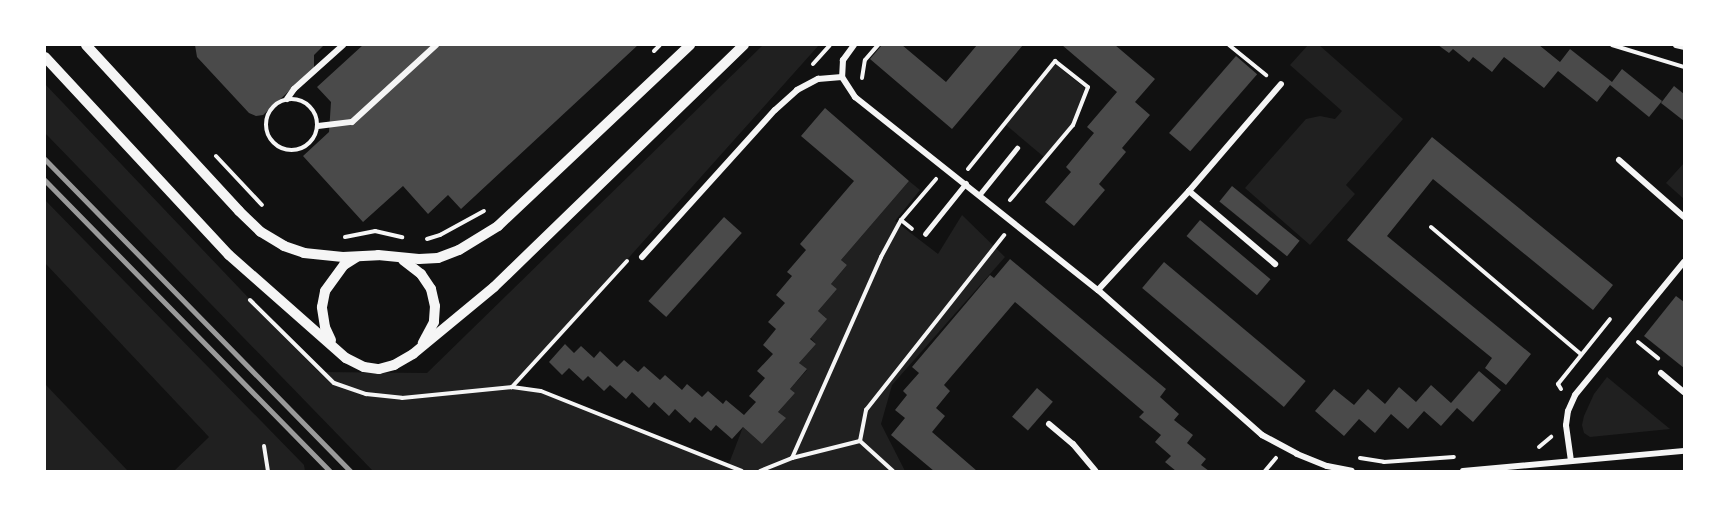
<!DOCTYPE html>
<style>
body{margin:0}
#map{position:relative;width:1729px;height:516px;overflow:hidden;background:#111;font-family:"Fira Sans Condensed",sans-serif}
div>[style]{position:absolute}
.green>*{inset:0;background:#202020}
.building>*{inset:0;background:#4a4a4a;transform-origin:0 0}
.path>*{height:4px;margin:-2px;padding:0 2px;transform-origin:2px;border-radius:2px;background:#f5f5f5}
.service>*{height:4.5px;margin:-2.25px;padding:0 2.25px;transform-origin:2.25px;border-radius:2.25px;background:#f5f5f5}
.service>.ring{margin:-2.25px;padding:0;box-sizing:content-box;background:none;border:4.5px solid #f5f5f5;border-radius:50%}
.minor>*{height:6px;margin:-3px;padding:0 3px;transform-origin:3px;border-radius:3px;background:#f5f5f5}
.tertiary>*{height:10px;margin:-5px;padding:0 5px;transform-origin:5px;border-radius:5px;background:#f5f5f5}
.rail>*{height:4.5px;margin:-2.25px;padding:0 2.25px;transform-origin:2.25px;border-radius:2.25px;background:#9a9a9a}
span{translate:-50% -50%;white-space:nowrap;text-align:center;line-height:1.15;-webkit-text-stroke:4.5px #fff;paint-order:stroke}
.frame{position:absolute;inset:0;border:46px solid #fff;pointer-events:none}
</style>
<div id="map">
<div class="green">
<i style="clip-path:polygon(763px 45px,819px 45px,513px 387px,541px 391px,728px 466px,743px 427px,762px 444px,785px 419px,778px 412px,795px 393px,790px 389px,807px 370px,799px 363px,816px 344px,809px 336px,826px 318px,818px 311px,837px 289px,831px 284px,847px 265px,841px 260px,909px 181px,920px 190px,895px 221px,938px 254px,962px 215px,1005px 257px,892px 385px,881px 424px,905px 471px,373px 471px,45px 133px,45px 84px,319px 372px,427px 373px)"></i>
<i style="clip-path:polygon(1308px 45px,1319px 45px,1403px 119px,1346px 185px,1355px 194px,1310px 245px,1245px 188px,1306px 119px,1320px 116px,1335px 119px,1342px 111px,1290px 65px)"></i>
<i style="clip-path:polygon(1055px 64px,1085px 88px,1071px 125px,1044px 157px,1006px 125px)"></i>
<i style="clip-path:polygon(1684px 163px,1684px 199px,1666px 183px)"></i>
<i style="clip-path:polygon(45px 200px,304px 465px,305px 471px,174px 471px,209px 437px,45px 263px)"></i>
<i style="clip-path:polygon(1607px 377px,1670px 429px,1590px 437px,1584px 433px,1582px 425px,1584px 416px,1594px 394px)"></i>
<i style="clip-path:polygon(45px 384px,128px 471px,45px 471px)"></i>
</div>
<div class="building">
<i style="clip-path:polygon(195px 45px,324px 45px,314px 55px,314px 68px,263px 115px,256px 116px,249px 113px,197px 57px)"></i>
<i style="clip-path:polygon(363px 45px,638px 45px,461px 209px,448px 195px,428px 214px,403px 186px,363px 222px,303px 156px,329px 132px,331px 102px,317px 87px)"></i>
<i style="clip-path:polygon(882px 45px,902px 45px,946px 82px,977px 45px,1023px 45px,952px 129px,870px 59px)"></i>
<i style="clip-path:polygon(1062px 45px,1115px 45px,1155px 79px,1135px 102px,1150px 115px,1122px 148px,1126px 152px,1099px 184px,1105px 190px,1074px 226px,1045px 202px,1071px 172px,1066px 167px,1094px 133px,1087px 127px,1117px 92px)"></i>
<i style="clip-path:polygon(1438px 45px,1539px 45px,1560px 62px,1570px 49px,1612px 82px,1622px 69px,1662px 101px,1649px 117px,1610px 85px,1597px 102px,1558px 71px,1544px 88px,1504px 57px,1492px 72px,1473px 57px,1469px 62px,1453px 49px,1449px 53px)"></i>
<i style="left:1236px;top:56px;width:28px;height:102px;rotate:41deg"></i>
<i style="clip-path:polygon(1674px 86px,1684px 94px,1684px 121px,1661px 103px)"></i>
<i style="clip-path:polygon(825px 108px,909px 181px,841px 260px,847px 265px,831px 284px,837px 289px,818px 311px,827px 319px,810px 339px,816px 344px,799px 363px,807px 369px,790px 389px,795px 393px,778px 412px,786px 418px,762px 444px,743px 427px,732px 439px,716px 425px,711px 431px,695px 417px,690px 423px,675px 409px,669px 416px,654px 402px,649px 408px,632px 392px,626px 399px,610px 385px,604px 391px,588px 376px,583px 381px,569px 368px,562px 375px,549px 362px,565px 344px,574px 353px,581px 346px,594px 358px,600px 351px,617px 367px,624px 360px,638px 372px,644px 366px,660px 380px,665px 375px,682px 390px,687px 384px,702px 397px,708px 391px,723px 404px,726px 400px,744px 415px,756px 402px,749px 396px,765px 378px,757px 371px,773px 354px,763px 345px,776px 329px,768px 322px,785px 303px,776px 295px,792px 276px,787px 272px,806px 250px,800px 244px,854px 181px,801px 136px)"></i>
<i style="clip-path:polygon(1432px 137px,1613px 285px,1593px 310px,1433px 179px,1387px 236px,1531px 354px,1506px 385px,1485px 368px,1492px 358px,1347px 240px)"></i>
<i style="left:1232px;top:186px;width:87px;height:20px;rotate:39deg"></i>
<i style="left:724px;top:217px;width:24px;height:113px;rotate:42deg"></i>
<i style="left:1200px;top:220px;width:92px;height:21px;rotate:40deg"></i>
<i style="clip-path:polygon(1010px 259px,1166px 389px,1160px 397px,1179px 414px,1174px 420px,1193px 435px,1187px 443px,1206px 459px,1201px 465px,1209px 471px,1176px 471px,1165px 462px,1171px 456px,1155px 442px,1161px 435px,1139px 417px,1144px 412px,1015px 302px,944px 385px,950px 391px,936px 408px,945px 416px,932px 432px,977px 471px,934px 471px,891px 435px,905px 418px,895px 410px,907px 395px,903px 391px,919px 373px,912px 367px,990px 275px,994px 278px)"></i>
<i style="left:1164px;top:262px;width:185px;height:34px;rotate:40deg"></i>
<i style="clip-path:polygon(1676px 296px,1684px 302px,1684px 368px,1644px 336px)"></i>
<i style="clip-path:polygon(1479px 371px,1501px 390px,1473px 422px,1457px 408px,1441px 426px,1424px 411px,1408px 429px,1391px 414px,1375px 433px,1359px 419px,1344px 436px,1315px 411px,1334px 389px,1354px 405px,1368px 389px,1385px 404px,1399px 387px,1416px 402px,1431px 385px,1451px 403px)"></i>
<i style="left:1037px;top:388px;width:21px;height:38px;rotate:41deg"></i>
</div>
<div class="path">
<i style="left:1229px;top:45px;width:48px;rotate:39deg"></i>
<i style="left:1612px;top:45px;width:75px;rotate:17deg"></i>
<i style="left:654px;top:51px;width:8px;rotate:-45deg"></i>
<i style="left:813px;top:64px;width:25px;rotate:-48deg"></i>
<i style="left:862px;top:78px;width:18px;rotate:-81deg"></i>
<i style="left:865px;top:60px;width:20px;rotate:-49deg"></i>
<i style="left:216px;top:156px;width:67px;rotate:46.8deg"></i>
<i style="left:968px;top:169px;width:139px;rotate:-51.1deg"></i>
<i style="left:1055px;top:61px;width:42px;rotate:38.2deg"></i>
<i style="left:1088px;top:87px;width:41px;rotate:111.5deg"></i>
<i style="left:1073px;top:125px;width:98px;rotate:130deg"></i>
<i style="left:901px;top:220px;width:14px;rotate:39deg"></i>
<i style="left:1431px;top:227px;width:197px;rotate:40.3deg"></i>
<i style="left:345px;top:237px;width:31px;rotate:-11deg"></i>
<i style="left:375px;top:231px;width:28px;rotate:13deg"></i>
<i style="left:427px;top:239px;width:14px;rotate:-17deg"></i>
<i style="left:440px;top:235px;width:50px;rotate:-28.6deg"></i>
<i style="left:627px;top:261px;width:171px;rotate:132.4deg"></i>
<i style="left:512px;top:387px;width:29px;rotate:8deg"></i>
<i style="left:541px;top:391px;width:216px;rotate:21.7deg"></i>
<i style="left:250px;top:300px;width:118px;rotate:44.7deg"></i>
<i style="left:334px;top:383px;width:34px;rotate:19deg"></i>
<i style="left:366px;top:394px;width:36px;rotate:6deg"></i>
<i style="left:402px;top:398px;width:111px;rotate:-5.7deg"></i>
<i style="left:1638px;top:342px;width:26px;rotate:39deg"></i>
<i style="left:1561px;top:389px;width:6px;rotate:-121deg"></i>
<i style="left:1558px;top:384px;width:83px;rotate:-51.3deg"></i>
<i style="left:264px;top:446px;width:25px;rotate:81deg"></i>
<i style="left:1539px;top:447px;width:16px;rotate:-40deg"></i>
<i style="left:792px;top:458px;width:220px;rotate:-66.1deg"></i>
<i style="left:881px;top:257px;width:42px;rotate:-61.6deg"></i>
<i style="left:901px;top:220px;width:54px;rotate:-49.5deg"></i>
<i style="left:1360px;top:458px;width:24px;rotate:9deg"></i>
<i style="left:1384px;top:462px;width:70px;rotate:-4.1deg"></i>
<i style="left:760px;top:471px;width:35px;rotate:-22deg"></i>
<i style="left:792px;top:458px;width:70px;rotate:-14deg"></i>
<i style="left:893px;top:471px;width:45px;rotate:-137.7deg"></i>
<i style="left:860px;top:441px;width:32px;rotate:-79deg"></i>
<i style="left:866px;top:410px;width:223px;rotate:-51.7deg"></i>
<i style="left:1265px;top:471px;width:17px;rotate:-50deg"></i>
</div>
<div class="service">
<i class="ring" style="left:266px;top:99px;width:47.5px;height:47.5px"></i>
<i style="left:980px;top:194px;width:59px;rotate:-51.2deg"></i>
<i style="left:925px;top:234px;width:65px;rotate:-51.2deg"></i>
</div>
<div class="minor">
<i style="left:854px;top:45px;width:19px;rotate:126deg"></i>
<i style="left:843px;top:60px;width:17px;rotate:93deg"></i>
<i style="left:842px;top:77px;width:24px;rotate:57deg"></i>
<i style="left:855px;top:97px;width:310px;rotate:38.5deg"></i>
<i style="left:1098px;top:290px;width:219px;rotate:41.5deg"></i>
<i style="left:1262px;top:435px;width:40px;rotate:28deg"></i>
<i style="left:1297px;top:454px;width:32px;rotate:22deg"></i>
<i style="left:1327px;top:466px;width:25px;rotate:11deg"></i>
<i style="left:1676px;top:45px;width:8px;rotate:14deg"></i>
<i style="left:287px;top:99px;width:12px;rotate:-55deg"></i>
<i style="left:294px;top:89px;width:66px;rotate:-41.9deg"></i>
<i style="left:318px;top:126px;width:34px;rotate:-7deg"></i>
<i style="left:352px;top:122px;width:114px;rotate:-42.5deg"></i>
<i style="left:1619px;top:160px;width:86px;rotate:41.2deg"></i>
<i style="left:1189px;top:191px;width:113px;rotate:40.3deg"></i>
<i style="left:642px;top:257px;width:198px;rotate:-47.9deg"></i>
<i style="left:775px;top:110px;width:30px;rotate:-42deg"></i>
<i style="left:797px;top:90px;width:24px;rotate:-28deg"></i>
<i style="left:818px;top:79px;width:24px;rotate:-5deg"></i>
<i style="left:1098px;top:290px;width:134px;rotate:-47.4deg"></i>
<i style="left:1189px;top:191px;width:141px;rotate:-49.3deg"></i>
<i style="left:1661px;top:373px;width:30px;rotate:40deg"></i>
<i style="left:1049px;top:424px;width:31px;rotate:40deg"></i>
<i style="left:1073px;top:444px;width:35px;rotate:50deg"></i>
<i style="left:1571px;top:461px;width:36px;rotate:-98deg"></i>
<i style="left:1566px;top:425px;width:14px;rotate:-82deg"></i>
<i style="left:1568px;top:411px;width:17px;rotate:-66deg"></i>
<i style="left:1575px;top:395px;width:172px;rotate:-50.7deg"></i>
<i style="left:1463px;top:471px;width:222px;rotate:-5.2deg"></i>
</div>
<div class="tertiary">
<i style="left:86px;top:45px;width:226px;rotate:47.3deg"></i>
<i style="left:239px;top:211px;width:30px;rotate:44deg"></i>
<i style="left:261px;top:232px;width:27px;rotate:31deg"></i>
<i style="left:284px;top:246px;width:21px;rotate:19deg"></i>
<i style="left:304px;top:253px;width:39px;rotate:6deg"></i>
<i style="left:343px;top:257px;width:35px;rotate:-3deg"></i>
<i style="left:378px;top:255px;width:41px;rotate:5.6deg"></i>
<i style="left:419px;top:259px;width:19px;rotate:-3deg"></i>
<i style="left:438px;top:258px;width:22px;rotate:-21deg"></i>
<i style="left:459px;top:250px;width:46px;rotate:-31.6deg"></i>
<i style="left:498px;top:226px;width:264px;rotate:-43.3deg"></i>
<i style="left:45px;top:57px;width:270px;rotate:47.1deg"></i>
<i style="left:229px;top:255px;width:156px;rotate:41.4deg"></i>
<i style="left:346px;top:358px;width:20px;rotate:27deg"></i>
<i style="left:364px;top:367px;width:15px;rotate:8deg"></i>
<i style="left:379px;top:369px;width:16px;rotate:-15deg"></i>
<i style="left:394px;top:365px;width:22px;rotate:-30deg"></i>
<i style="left:413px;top:354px;width:105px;rotate:-39.6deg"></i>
<i style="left:494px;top:287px;width:348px;rotate:-44.1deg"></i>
<i style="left:403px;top:260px;width:23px;rotate:38deg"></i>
<i style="left:421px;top:274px;width:18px;rotate:56deg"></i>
<i style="left:431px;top:289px;width:17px;rotate:77deg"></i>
<i style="left:435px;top:306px;width:16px;rotate:94deg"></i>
<i style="left:434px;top:322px;width:24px;rotate:118deg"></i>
<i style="left:331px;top:340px;width:14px;rotate:-115deg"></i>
<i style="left:325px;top:327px;width:20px;rotate:-99deg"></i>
<i style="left:322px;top:307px;width:16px;rotate:-79deg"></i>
<i style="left:325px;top:291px;width:32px;rotate:-54deg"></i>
<i style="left:344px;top:265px;width:15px;rotate:-32deg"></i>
</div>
<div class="rail">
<i style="left:45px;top:159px;width:437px;rotate:45.6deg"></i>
<i style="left:45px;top:180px;width:407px;rotate:45.6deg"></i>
</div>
<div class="frame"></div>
</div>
